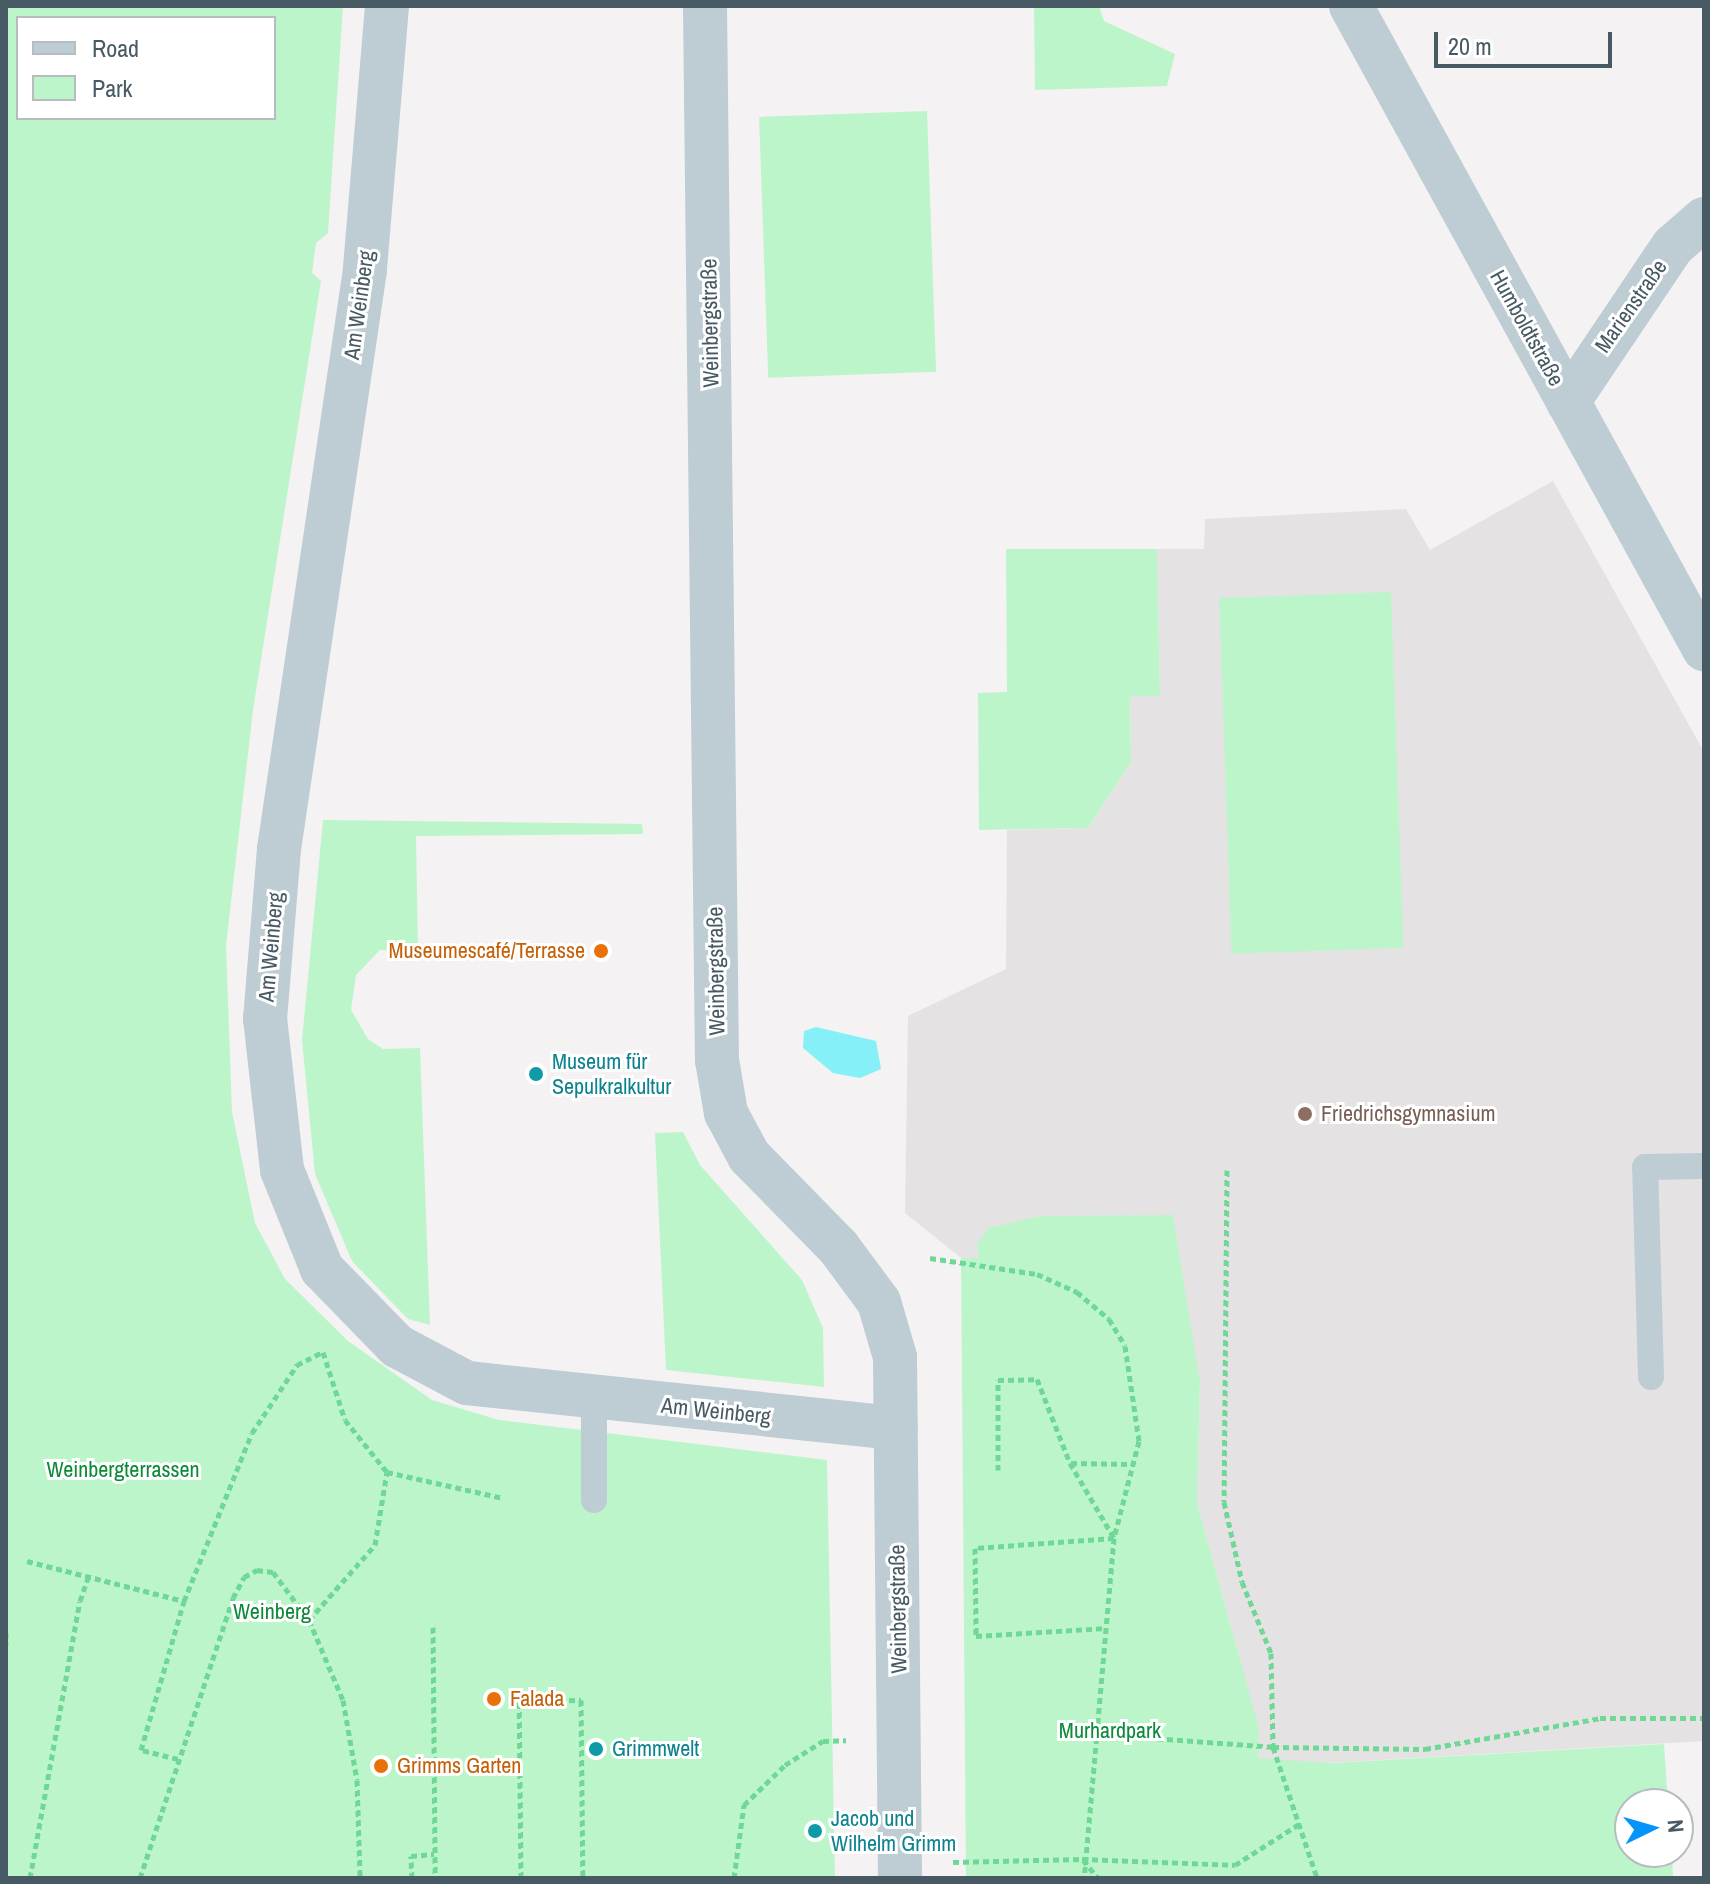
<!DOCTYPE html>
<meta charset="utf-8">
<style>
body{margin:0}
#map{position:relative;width:1710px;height:1884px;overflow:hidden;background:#f4f2f2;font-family:"Archivo Narrow",sans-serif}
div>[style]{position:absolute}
.education>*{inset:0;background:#e5e2e4}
.green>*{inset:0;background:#bdf5ca;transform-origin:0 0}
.water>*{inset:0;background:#85f0f7}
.path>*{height:5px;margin-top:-2.5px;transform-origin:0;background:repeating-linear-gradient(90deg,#70d896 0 6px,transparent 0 10px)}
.lane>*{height:26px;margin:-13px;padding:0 13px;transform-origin:13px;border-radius:13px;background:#beccd3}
.street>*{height:44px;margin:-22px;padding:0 22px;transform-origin:22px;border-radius:22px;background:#beccd3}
.dots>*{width:22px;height:22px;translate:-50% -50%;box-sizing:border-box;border:4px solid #fff;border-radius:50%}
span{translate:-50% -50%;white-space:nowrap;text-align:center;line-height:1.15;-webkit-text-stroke:6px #fff;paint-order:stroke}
.street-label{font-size:22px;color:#475962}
.food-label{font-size:22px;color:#c56008}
.right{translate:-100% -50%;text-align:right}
.left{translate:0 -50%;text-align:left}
.culture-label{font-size:22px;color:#0d838f}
.education-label{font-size:22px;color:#785e54}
.park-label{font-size:22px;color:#0c8939}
.frame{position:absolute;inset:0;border:8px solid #475962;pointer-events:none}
.legend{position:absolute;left:16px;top:16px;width:260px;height:104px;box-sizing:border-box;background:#fff;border:2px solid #b5bdc0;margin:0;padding:10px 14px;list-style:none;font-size:24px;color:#475962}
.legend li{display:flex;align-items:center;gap:16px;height:40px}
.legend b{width:40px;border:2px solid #b5bdc0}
.north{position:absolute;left:1614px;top:1788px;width:80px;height:80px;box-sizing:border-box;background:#fff;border:2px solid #b5bdc0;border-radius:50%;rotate:85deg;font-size:22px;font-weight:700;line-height:32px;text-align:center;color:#475962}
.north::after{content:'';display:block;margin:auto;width:28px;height:36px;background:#0494fc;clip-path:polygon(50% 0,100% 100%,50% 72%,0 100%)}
.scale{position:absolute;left:1434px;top:32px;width:178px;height:36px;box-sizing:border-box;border:4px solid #475962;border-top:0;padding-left:10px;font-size:24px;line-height:28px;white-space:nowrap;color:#475962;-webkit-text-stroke:6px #fff;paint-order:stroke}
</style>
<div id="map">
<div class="education">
<i style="clip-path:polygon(1553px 481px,1704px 752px,1704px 1741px,1258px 1767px,1237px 1648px,1197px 1503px,1200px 1382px,1095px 1217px,1040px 1216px,979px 1258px,961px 1258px,905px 1213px,908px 1016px,1006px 969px,1007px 830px,1088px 828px,1131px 762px,1130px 696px,1160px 696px,1157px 549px,1204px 549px,1205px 519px,1406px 509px,1430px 550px)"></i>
</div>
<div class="green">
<i style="clip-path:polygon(evenodd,6px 6px,343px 6px,328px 233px,316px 243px,312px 273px,321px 281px,253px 710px,226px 946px,232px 1112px,255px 1223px,285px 1279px,348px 1341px,432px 1400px,499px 1420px,827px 1460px,835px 1878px,6px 1878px,6px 6px,18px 18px,274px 18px,274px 118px,18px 118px,18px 18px)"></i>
<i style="clip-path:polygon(1034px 6px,1099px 6px,1104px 21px,1175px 54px,1167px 86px,1035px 90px)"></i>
<i style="left:927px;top:111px;width:261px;height:168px;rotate:88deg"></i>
<i style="clip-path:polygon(1006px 549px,1157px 549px,1160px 696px,1130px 696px,1131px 762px,1088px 828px,979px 830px,978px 693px,1007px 692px)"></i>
<i style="left:1391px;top:592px;width:356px;height:172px;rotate:88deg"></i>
<i style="clip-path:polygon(323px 820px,642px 824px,643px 834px,416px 836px,418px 950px,380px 950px,356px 975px,351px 1010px,368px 1039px,383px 1049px,420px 1048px,430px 1325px,408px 1319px,352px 1261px,315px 1174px,302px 1040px)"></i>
<i style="clip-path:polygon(683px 1132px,700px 1165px,802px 1280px,823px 1328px,824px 1387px,666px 1370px,655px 1133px)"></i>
<i style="clip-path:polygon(1173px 1215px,1200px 1382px,1197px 1503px,1259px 1728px,1258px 1758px,1332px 1763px,1664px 1744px,1668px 1804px,1630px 1804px,1630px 1852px,1672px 1852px,1673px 1878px,966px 1878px,961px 1258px,979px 1258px,977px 1244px,989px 1228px,1040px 1216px)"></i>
</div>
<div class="water">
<i style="clip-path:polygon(816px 1027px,876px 1041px,881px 1069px,860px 1078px,833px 1073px,803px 1048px,804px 1031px)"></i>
</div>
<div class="path">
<i style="left:1227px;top:1170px;width:332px;rotate:90.5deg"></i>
<i style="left:1224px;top:1502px;width:82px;rotate:77.3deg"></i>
<i style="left:1242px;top:1582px;width:77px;rotate:67.8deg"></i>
<i style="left:1271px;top:1653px;width:94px;rotate:88.8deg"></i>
<i style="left:1273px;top:1747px;width:138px;rotate:71.4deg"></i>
<i style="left:930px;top:1258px;width:108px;rotate:8.5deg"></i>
<i style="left:1037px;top:1274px;width:44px;rotate:24.2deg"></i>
<i style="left:1077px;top:1292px;width:42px;rotate:40.2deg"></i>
<i style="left:1109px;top:1319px;width:31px;rotate:59deg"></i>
<i style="left:1125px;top:1346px;width:96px;rotate:81.6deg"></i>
<i style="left:1139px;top:1441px;width:100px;rotate:104.5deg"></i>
<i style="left:1114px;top:1538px;width:139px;rotate:175.9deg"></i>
<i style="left:975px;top:1548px;width:88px;rotate:89.3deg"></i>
<i style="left:976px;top:1636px;width:129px;rotate:-3.5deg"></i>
<i style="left:1071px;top:1463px;width:62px;rotate:0.9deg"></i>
<i style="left:998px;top:1470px;width:90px;rotate:-90deg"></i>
<i style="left:998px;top:1380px;width:39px;rotate:-1deg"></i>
<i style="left:1037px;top:1379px;width:90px;rotate:68.6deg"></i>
<i style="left:1070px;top:1463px;width:87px;rotate:59.6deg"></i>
<i style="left:1114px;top:1538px;width:341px;rotate:95deg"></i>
<i style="left:27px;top:1561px;width:162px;rotate:14.3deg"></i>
<i style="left:309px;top:1620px;width:100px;rotate:-48.7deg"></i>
<i style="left:375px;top:1545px;width:74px;rotate:-80.7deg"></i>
<i style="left:433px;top:1627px;width:251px;rotate:89.5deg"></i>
<i style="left:6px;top:1633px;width:12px;rotate:90deg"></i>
<i style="left:1097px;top:1734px;width:176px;rotate:4.2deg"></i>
<i style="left:1273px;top:1747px;width:152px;rotate:0.8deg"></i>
<i style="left:1425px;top:1749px;width:178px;rotate:-10deg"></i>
<i style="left:1600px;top:1718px;width:104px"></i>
<i style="left:178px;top:1759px;width:38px;rotate:-166deg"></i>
<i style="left:141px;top:1750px;width:155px;rotate:-73.9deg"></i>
<i style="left:184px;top:1601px;width:181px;rotate:-68deg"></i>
<i style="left:252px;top:1433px;width:82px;rotate:-56.5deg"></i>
<i style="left:297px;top:1365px;width:29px;rotate:-27deg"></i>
<i style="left:323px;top:1352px;width:71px;rotate:72.1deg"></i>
<i style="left:345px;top:1420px;width:67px;rotate:51.1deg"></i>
<i style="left:387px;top:1472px;width:119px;rotate:12.6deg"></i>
<i style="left:1083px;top:1860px;width:23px;rotate:50deg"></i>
<i style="left:953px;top:1862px;width:129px;rotate:-1.3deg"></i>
<i style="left:1082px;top:1859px;width:153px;rotate:2.2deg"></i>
<i style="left:1235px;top:1865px;width:76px;rotate:-32.6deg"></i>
<i style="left:30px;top:1878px;width:281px;rotate:-79.8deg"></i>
<i style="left:80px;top:1601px;width:28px;rotate:-71deg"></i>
<i style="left:140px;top:1878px;width:295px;rotate:-71.6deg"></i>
<i style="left:233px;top:1598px;width:24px;rotate:-62deg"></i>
<i style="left:244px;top:1577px;width:15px;rotate:-28deg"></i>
<i style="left:257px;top:1570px;width:16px;rotate:7deg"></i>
<i style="left:273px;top:1572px;width:60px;rotate:53.1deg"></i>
<i style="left:309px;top:1620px;width:87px;rotate:67deg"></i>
<i style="left:343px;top:1700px;width:81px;rotate:80.1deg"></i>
<i style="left:357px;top:1780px;width:98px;rotate:88.2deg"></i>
<i style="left:412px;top:1878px;width:22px;rotate:-93deg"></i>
<i style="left:411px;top:1856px;width:23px;rotate:-5deg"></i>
<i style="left:521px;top:1878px;width:177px;rotate:-90.6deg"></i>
<i style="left:519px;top:1701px;width:62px;rotate:-0.9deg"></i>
<i style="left:581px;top:1700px;width:178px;rotate:89.4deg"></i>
<i style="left:734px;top:1878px;width:74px;rotate:-82.2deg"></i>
<i style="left:744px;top:1805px;width:57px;rotate:-44.3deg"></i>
<i style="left:785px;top:1765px;width:45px;rotate:-32.3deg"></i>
<i style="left:823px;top:1741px;width:23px;rotate:-2deg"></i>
</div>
<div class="lane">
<i style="left:1651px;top:1377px;width:210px;rotate:-91.6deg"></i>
<i style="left:1645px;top:1167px;width:59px;rotate:-1deg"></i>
<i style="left:594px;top:1500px;width:101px;rotate:-90deg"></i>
</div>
<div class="street">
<i style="left:387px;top:6px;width:265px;rotate:94.8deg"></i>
<i style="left:365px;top:270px;width:585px;rotate:98.45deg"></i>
<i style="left:279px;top:849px;width:170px;rotate:94.7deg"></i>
<i style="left:265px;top:1018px;width:153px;rotate:83.6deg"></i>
<i style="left:282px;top:1170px;width:107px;rotate:68deg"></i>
<i style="left:322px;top:1269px;width:107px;rotate:45.8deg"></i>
<i style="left:397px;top:1346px;width:79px;rotate:27.9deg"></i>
<i style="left:467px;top:1383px;width:431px;rotate:6deg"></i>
<i style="left:705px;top:6px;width:1054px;rotate:89.35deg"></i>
<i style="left:717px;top:1060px;width:54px;rotate:80.4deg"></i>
<i style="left:726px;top:1113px;width:49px;rotate:61.9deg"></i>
<i style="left:749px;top:1156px;width:129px;rotate:45.6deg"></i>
<i style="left:839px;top:1248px;width:67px;rotate:53.5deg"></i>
<i style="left:879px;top:1302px;width:57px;rotate:73.8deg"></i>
<i style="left:895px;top:1357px;width:521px;rotate:89.45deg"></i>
<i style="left:1351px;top:6px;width:734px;rotate:61.23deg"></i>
<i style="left:1568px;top:402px;width:188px;rotate:-56.1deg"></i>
<i style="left:1673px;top:246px;width:41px;rotate:-41.1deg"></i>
</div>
<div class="dots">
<i style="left:601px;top:951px;background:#e8710a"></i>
<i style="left:536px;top:1074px;background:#0f9aa8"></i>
<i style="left:1305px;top:1114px;background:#8d6e63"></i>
<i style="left:494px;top:1699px;background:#e8710a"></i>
<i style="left:596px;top:1749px;background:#0f9aa8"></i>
<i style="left:381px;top:1766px;background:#e8710a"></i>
<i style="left:815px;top:1831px;background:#0f9aa8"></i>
</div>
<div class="street-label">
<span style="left:359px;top:305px;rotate:-82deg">Am Weinberg</span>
<span style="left:1631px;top:306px;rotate:-55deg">Marienstraße</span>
<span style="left:710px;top:323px;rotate:-91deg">Weinbergstraße</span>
<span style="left:1527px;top:328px;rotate:61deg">Humboldtstraße</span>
<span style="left:271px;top:947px;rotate:-85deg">Am Weinberg</span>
<span style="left:716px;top:971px;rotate:-91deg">Weinbergstraße</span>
<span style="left:716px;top:1411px;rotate:6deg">Am Weinberg</span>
<span style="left:898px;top:1609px;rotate:-91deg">Weinbergstraße</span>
</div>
<div class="food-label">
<span class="right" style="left:585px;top:951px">Museumescafé/Terrasse</span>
<span class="left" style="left:510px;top:1699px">Falada</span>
<span class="left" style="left:397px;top:1766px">Grimms Garten</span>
</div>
<div class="culture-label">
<span class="left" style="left:552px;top:1074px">Museum für<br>Sepulkralkultur</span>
<span class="left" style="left:612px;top:1749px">Grimmwelt</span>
<span class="left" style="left:831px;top:1831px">Jacob und<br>Wilhelm Grimm</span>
</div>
<div class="education-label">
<span class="left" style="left:1321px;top:1114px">Friedrichsgymnasium</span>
</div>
<div class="park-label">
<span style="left:123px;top:1470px">Weinbergterrassen</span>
<span style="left:272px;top:1612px">Weinberg</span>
<span style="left:1110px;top:1731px">Murhardpark</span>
</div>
<div class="frame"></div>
<ul class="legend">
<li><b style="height:10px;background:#beccd3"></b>Road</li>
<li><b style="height:22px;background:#bdf5ca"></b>Park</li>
</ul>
<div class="north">N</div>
<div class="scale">20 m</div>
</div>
